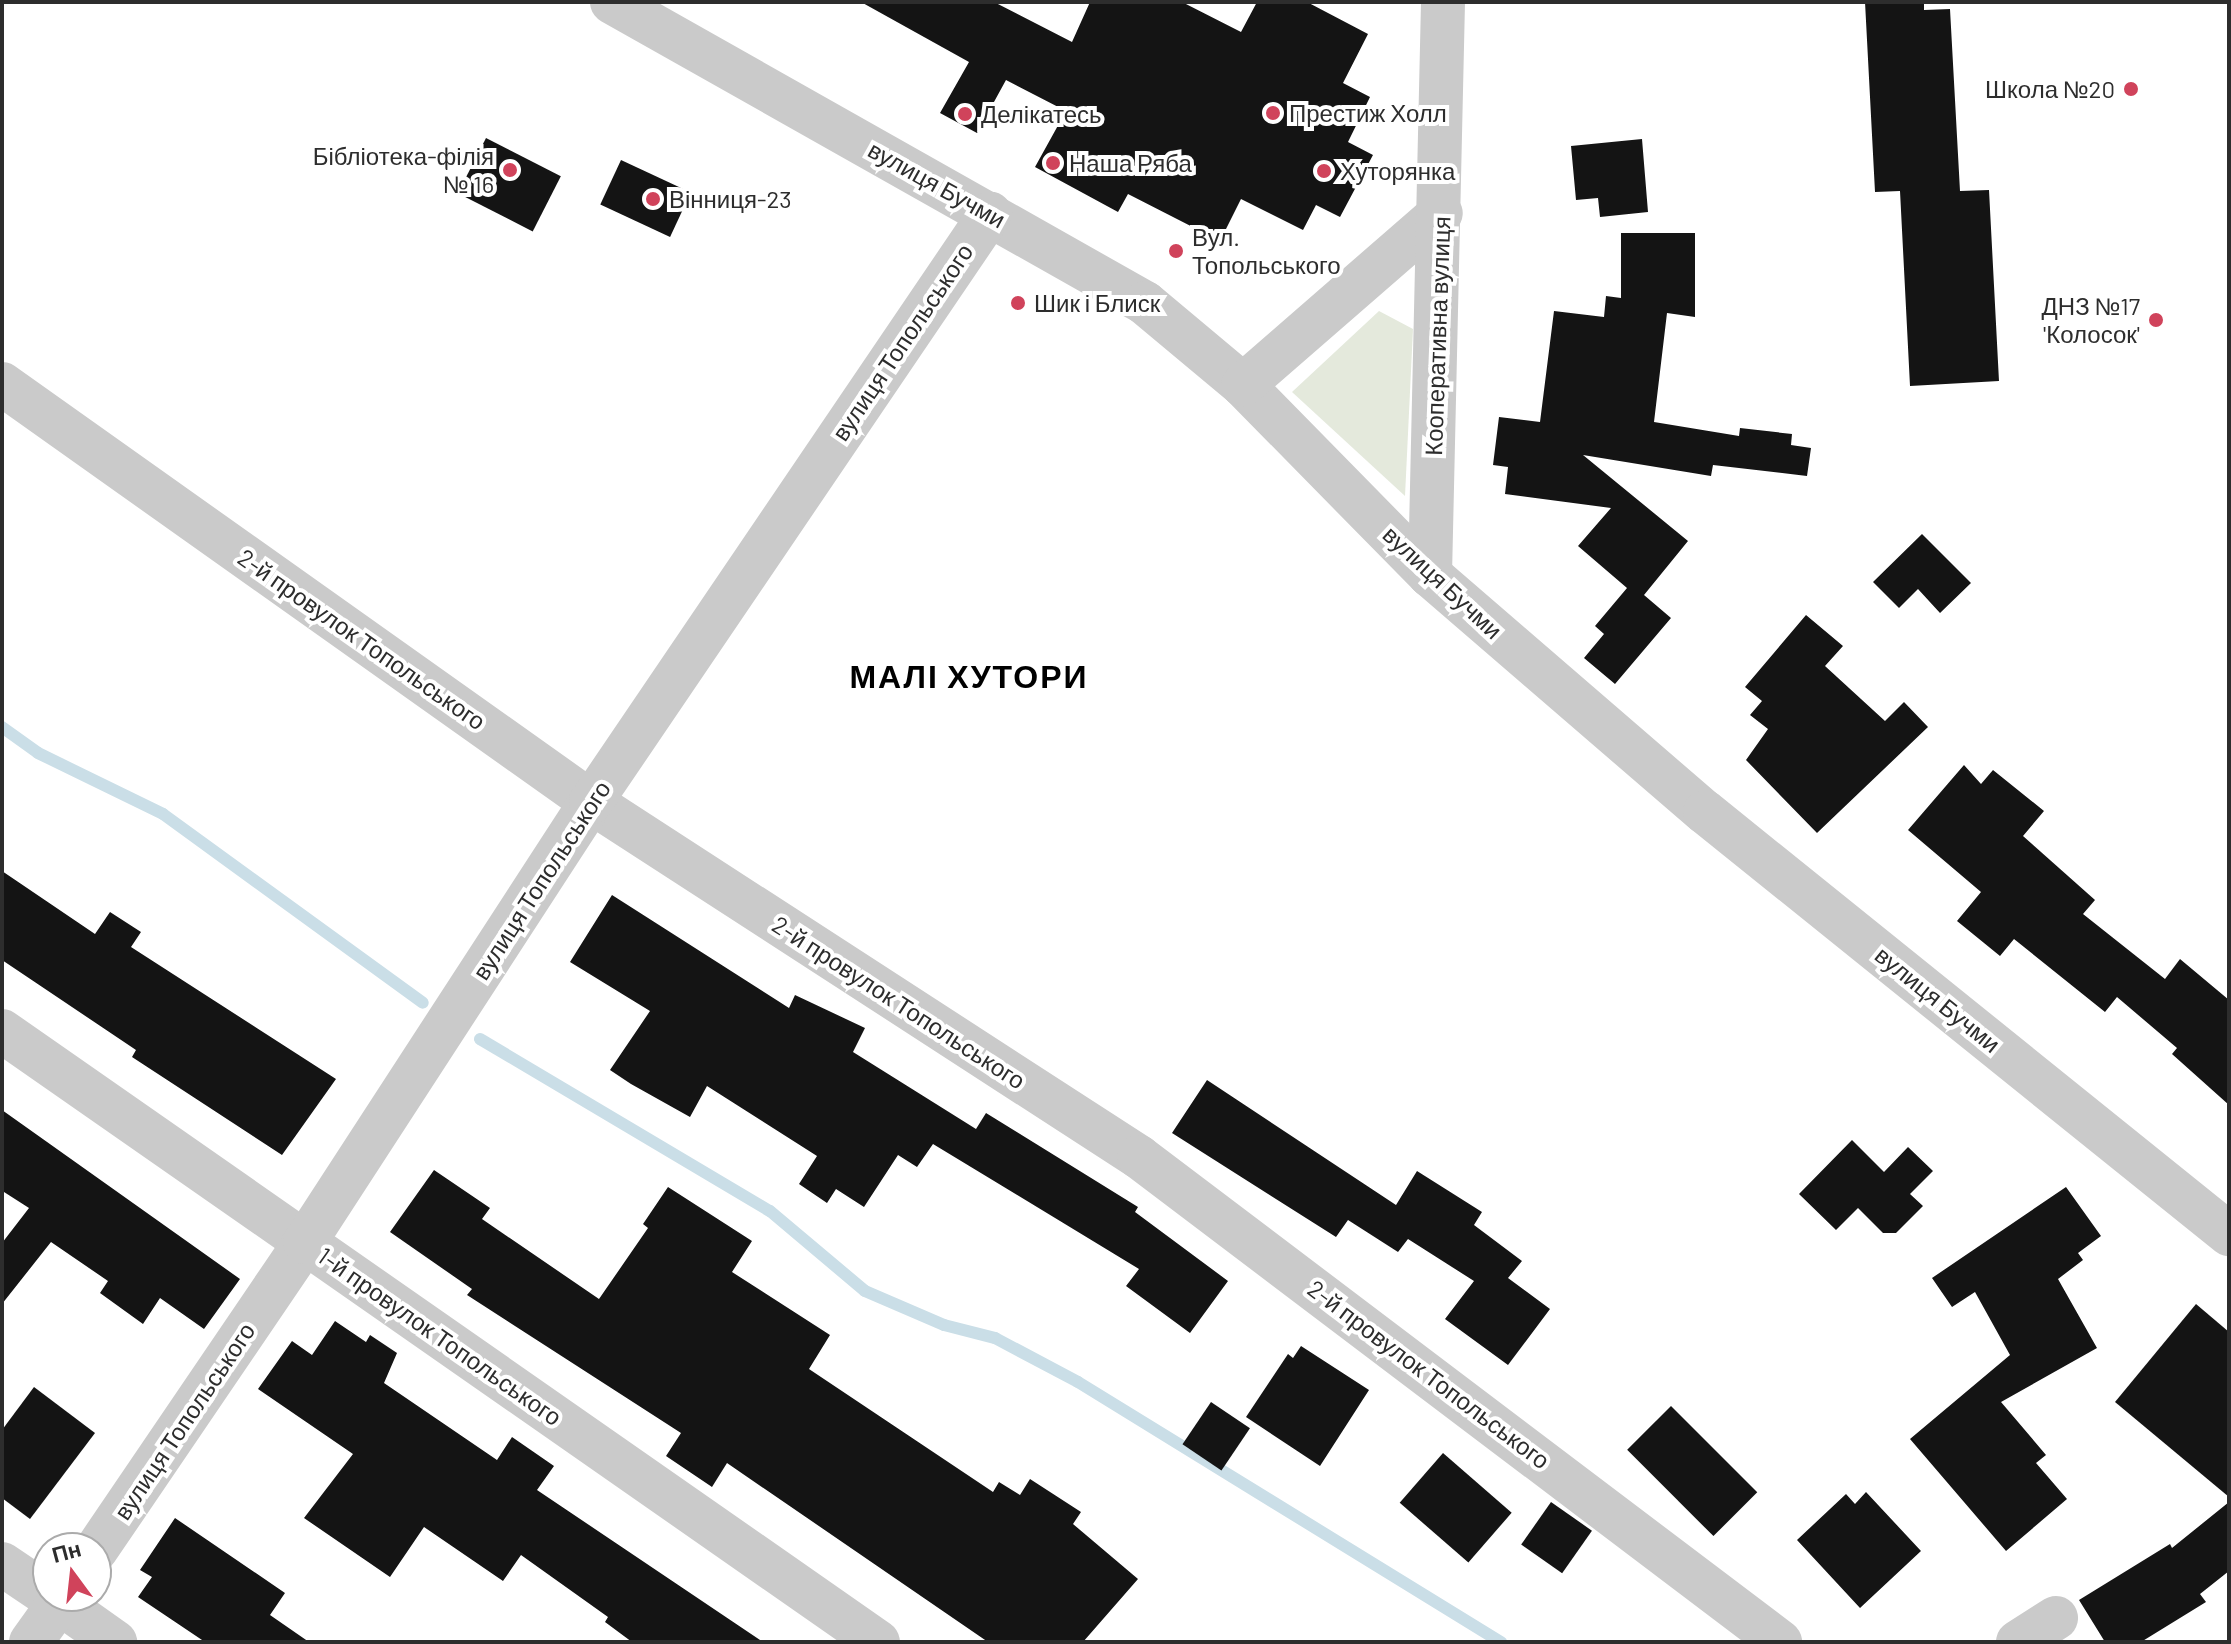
<!DOCTYPE html>
<meta charset="utf-8">
<style>
body{margin:0}
#map{position:relative;width:2231px;height:1644px;overflow:hidden;background:#fff;font-family:Barlow,sans-serif}
div>[style]{position:absolute}
.green>*{inset:0;background:#e4e9dc}
.stream>*{height:12px;margin:-6px;padding:0 6px;transform-origin:6px;border-radius:6px;background:#cadee7}
.building>*{inset:0;background:#141414;transform-origin:0 0}
.minor>*{height:44px;margin:-22px;padding:0 22px;transform-origin:22px;border-radius:22px;background:#cacaca}
.dots>*{width:22px;height:22px;translate:-50% -50%;box-sizing:border-box;border:4px solid #fff;border-radius:50%}
span{translate:-50% -50%;white-space:nowrap;text-align:center;line-height:1.15;-webkit-text-stroke:8px #fff;paint-order:stroke}
.poi-label{font-size:24px;color:#2d2d2d}
.right{translate:-100% -50%;text-align:right}
.left{translate:0 -50%;text-align:left}
.street-label{font-size:24px;color:#2d2d2d}
.district-label{font-size:32px;color:#000;font-weight:700;letter-spacing:2px}
.frame{position:absolute;inset:0;border:4px solid #2d2d2d;pointer-events:none}
.north{position:absolute;left:32px;top:1532px;width:80px;height:80px;box-sizing:border-box;background:#fff;border:2px solid #ababab;border-radius:50%;rotate:345deg;font-size:22px;font-weight:700;line-height:32px;text-align:center;color:#2d2d2d}
.north::after{content:'';display:block;margin:auto;width:28px;height:36px;background:#d0435b;clip-path:polygon(50% 0,100% 100%,50% 72%,0 100%)}
</style>
<div id="map">
<div class="green">
<i style="clip-path:polygon(1379px 311px,1413px 329px,1405px 496px,1292px 392px)"></i>
</div>
<div class="stream">
<i style="left:2px;top:727px;width:44px;rotate:35.8deg"></i>
<i style="left:38px;top:753px;width:139px;rotate:26deg"></i>
<i style="left:163px;top:814px;width:321px;rotate:36deg"></i>
<i style="left:480px;top:1039px;width:337px;rotate:30.7deg"></i>
<i style="left:770px;top:1211px;width:124px;rotate:40.1deg"></i>
<i style="left:865px;top:1291px;width:86px;rotate:23.3deg"></i>
<i style="left:944px;top:1325px;width:53px;rotate:14.3deg"></i>
<i style="left:995px;top:1338px;width:94px;rotate:27.9deg"></i>
<i style="left:1078px;top:1382px;width:497px;rotate:31.6deg"></i>
</div>
<div class="building">
<i style="clip-path:polygon(861px 2px,994px 2px,1072px 42px,1090px 2px,1182px 2px,1241px 32px,1257px 2px,1307px 2px,1368px 34px,1343px 83px,1370px 97px,1348px 142px,1373px 155px,1340px 217px,1316px 205px,1303px 230px,1241px 199px,1220px 241px,1128px 194px,1118px 212px,1035px 167px,1066px 111px,1006px 80px,977px 133px,940px 113px,969px 62px)"></i>
<i style="clip-path:polygon(1865px 2px,1924px 2px,1924px 10px,1950px 9px,1960px 191px,1989px 190px,1999px 381px,1910px 386px,1900px 191px,1875px 192px)"></i>
<i style="left:486px;top:138px;width:84px;height:62px;rotate:27deg"></i>
<i style="clip-path:polygon(1642px 139px,1648px 212px,1600px 217px,1598px 198px,1576px 200px,1571px 146px)"></i>
<i style="left:621px;top:160px;width:77px;height:49px;rotate:25deg"></i>
<i style="clip-path:polygon(1621px 233px,1695px 233px,1695px 317px,1667px 313px,1654px 422px,1739px 436px,1740px 428px,1792px 434px,1791px 445px,1811px 448px,1807px 476px,1713px 465px,1711px 476px,1583px 455px,1688px 541px,1644px 595px,1671px 618px,1615px 684px,1584px 658px,1604px 634px,1595px 626px,1627px 588px,1578px 546px,1611px 508px,1505px 494px,1508px 467px,1493px 465px,1499px 417px,1540px 422px,1554px 311px,1604px 317px,1606px 296px,1621px 298px)"></i>
<i style="clip-path:polygon(1922px 534px,1971px 583px,1940px 613px,1918px 589px,1899px 608px,1873px 582px)"></i>
<i style="clip-path:polygon(1806px 615px,1843px 646px,1825px 666px,1885px 721px,1904px 702px,1928px 727px,1817px 833px,1746px 760px,1768px 729px,1750px 715px,1762px 701px,1745px 687px)"></i>
<i style="clip-path:polygon(1964px 765px,1981px 784px,1993px 770px,2044px 811px,2023px 836px,2095px 900px,2083px 914px,2165px 979px,2180px 959px,2229px 1000px,2229px 1105px,2172px 1054px,2177px 1048px,2117px 997px,2105px 1012px,2014px 939px,2000px 956px,1957px 921px,1981px 892px,1908px 830px)"></i>
<i style="clip-path:polygon(2px 871px,95px 934px,110px 912px,141px 932px,131px 947px,336px 1079px,282px 1155px,132px 1057px,136px 1050px,2px 960px)"></i>
<i style="clip-path:polygon(612px 895px,789px 1008px,795px 995px,865px 1028px,853px 1052px,976px 1129px,986px 1113px,1138px 1207px,1135px 1212px,1228px 1281px,1190px 1333px,1126px 1286px,1139px 1269px,933px 1144px,917px 1167px,898px 1155px,864px 1207px,836px 1189px,827px 1203px,799px 1184px,817px 1156px,707px 1086px,690px 1117px,631px 1084px,610px 1070px,650px 1011px,570px 962px)"></i>
<i style="clip-path:polygon(1207px 1080px,1396px 1205px,1417px 1171px,1482px 1212px,1474px 1225px,1522px 1261px,1508px 1278px,1550px 1309px,1508px 1365px,1445px 1319px,1474px 1281px,1408px 1239px,1398px 1252px,1348px 1220px,1336px 1237px,1172px 1133px)"></i>
<i style="clip-path:polygon(2px 1110px,240px 1279px,204px 1329px,160px 1298px,143px 1324px,100px 1293px,108px 1281px,51px 1242px,2px 1304px,2px 1243px,29px 1208px,4px 1192px,2px 1195px)"></i>
<i style="clip-path:polygon(1852px 1140px,1884px 1172px,1908px 1147px,1933px 1171px,1910px 1194px,1923px 1206px,1896px 1233px,1883px 1233px,1858px 1208px,1836px 1230px,1799px 1194px)"></i>
<i style="clip-path:polygon(434px 1170px,490px 1208px,482px 1219px,599px 1299px,648px 1228px,643px 1224px,668px 1187px,752px 1241px,732px 1272px,830px 1335px,809px 1369px,993px 1492px,999px 1482px,1020px 1495px,1030px 1479px,1081px 1512px,1073px 1524px,1138px 1579px,1083px 1642px,988px 1642px,727px 1463px,712px 1487px,666px 1456px,681px 1433px,467px 1295px,472px 1289px,390px 1232px)"></i>
<i style="clip-path:polygon(2066px 1187px,2101px 1236px,2078px 1253px,2083px 1260px,2058px 1279px,2097px 1348px,2001px 1402px,2046px 1455px,2036px 1463px,2067px 1499px,2006px 1551px,1910px 1439px,2010px 1355px,1975px 1292px,1952px 1307px,1932px 1278px)"></i>
<i style="clip-path:polygon(2196px 1304px,2229px 1332px,2229px 1497px,2115px 1402px)"></i>
<i style="clip-path:polygon(335px 1321px,366px 1342px,370px 1335px,397px 1353px,384px 1383px,497px 1460px,512px 1437px,554px 1466px,537px 1490px,763px 1642px,632px 1642px,605px 1622px,608px 1617px,521px 1555px,503px 1581px,424px 1527px,390px 1577px,304px 1518px,353px 1454px,258px 1389px,292px 1341px,312px 1355px)"></i>
<i style="clip-path:polygon(1301px 1346px,1369px 1390px,1320px 1466px,1246px 1417px,1288px 1354px,1293px 1358px)"></i>
<i style="clip-path:polygon(34px 1387px,95px 1433px,30px 1519px,2px 1498px,2px 1430px)"></i>
<i style="left:1211px;top:1402px;width:47px;height:51px;rotate:34deg"></i>
<i style="left:1671px;top:1406px;width:122px;height:62px;rotate:45deg"></i>
<i style="left:1443px;top:1453px;width:91px;height:66px;rotate:41deg"></i>
<i style="clip-path:polygon(1866px 1492px,1921px 1551px,1860px 1608px,1797px 1540px,1846px 1494px,1855px 1504px)"></i>
<i style="left:1551px;top:1502px;width:50px;height:52px;rotate:35deg"></i>
<i style="clip-path:polygon(2229px 1502px,2229px 1571px,2200px 1594px,2206px 1602px,2141px 1642px,2105px 1642px,2079px 1600px,2170px 1544px,2172px 1548px)"></i>
<i style="clip-path:polygon(175px 1518px,285px 1593px,270px 1615px,309px 1642px,205px 1642px,138px 1597px,152px 1577px,140px 1570px)"></i>
</div>
<div class="minor">
<i style="left:612px;top:2px;width:612px;rotate:29.45deg"></i>
<i style="left:1145px;top:303px;width:128px;rotate:39.9deg"></i>
<i style="left:1243px;top:385px;width:267px;rotate:45.5deg"></i>
<i style="left:1430px;top:575px;width:363px;rotate:40.8deg"></i>
<i style="left:1705px;top:812px;width:673px;rotate:38.85deg"></i>
<i style="left:2px;top:384px;width:722px;rotate:35.36deg"></i>
<i style="left:591px;top:802px;width:653px;rotate:32.94deg"></i>
<i style="left:1139px;top:1157px;width:804px;rotate:37.11deg"></i>
<i style="left:1243px;top:385px;width:262px;rotate:-41deg"></i>
<i style="left:1430px;top:575px;width:573px;rotate:-88.7deg"></i>
<i style="left:2px;top:1031px;width:1068px;rotate:34.9deg"></i>
<i style="left:96px;top:1550px;width:372px;rotate:-55.8deg"></i>
<i style="left:305px;top:1242px;width:525px;rotate:-56.98deg"></i>
<i style="left:591px;top:802px;width:711px;rotate:-55.84deg"></i>
<i style="left:2px;top:1564px;width:55px;rotate:34deg"></i>
<i style="left:50px;top:1596px;width:80px;rotate:35.3deg"></i>
<i style="left:31px;top:1642px;width:57px;rotate:-54.3deg"></i>
<i style="left:2018px;top:1642px;width:45px;rotate:-32.3deg"></i>
</div>
<div class="dots">
<i style="left:2131px;top:89px;background:#d0435b"></i>
<i style="left:1273px;top:113px;background:#d0435b"></i>
<i style="left:965px;top:114px;background:#d0435b"></i>
<i style="left:1053px;top:163px;background:#d0435b"></i>
<i style="left:510px;top:170px;background:#d0435b"></i>
<i style="left:1324px;top:171px;background:#d0435b"></i>
<i style="left:653px;top:199px;background:#d0435b"></i>
<i style="left:1176px;top:251px;background:#d0435b"></i>
<i style="left:1018px;top:303px;background:#d0435b"></i>
<i style="left:2156px;top:320px;background:#d0435b"></i>
</div>
<div class="poi-label">
<span class="right" style="left:2115px;top:89px">Школа №20</span>
<span class="left" style="left:1289px;top:113px">Престиж Холл</span>
<span class="left" style="left:981px;top:114px">Делікатесь</span>
<span class="right" style="left:494px;top:170px">Бібліотека-філія<br>№ 16</span>
<span class="left" style="left:1069px;top:163px">Наша Ряба</span>
<span class="left" style="left:1340px;top:171px">Хуторянка</span>
<span class="left" style="left:669px;top:199px">Вінниця-23</span>
<span class="left" style="left:1192px;top:251px">Вул.<br>Топольського</span>
<span class="left" style="left:1034px;top:303px">Шик і Блиск</span>
<span class="right" style="left:2140px;top:320px">ДНЗ №17<br>'Колосок'</span>
</div>
<div class="street-label">
<span style="left:937px;top:184px;rotate:29deg">вулиця Бучми</span>
<span style="left:1437px;top:336px;rotate:-88deg">Кооперативна вулиця</span>
<span style="left:902px;top:342px;rotate:-56deg">вулиця Топольського</span>
<span style="left:1443px;top:582px;rotate:43deg">вулиця Бучми</span>
<span style="left:362px;top:639px;rotate:35deg">2-й провулок Топольського</span>
<span style="left:541px;top:880px;rotate:-57deg">вулиця Топольського</span>
<span style="left:1938px;top:999px;rotate:39deg">вулиця Бучми</span>
<span style="left:899px;top:1002px;rotate:33deg">2-й провулок Топольського</span>
<span style="left:440px;top:1336px;rotate:35deg">1-й провулок Топольського</span>
<span style="left:1429px;top:1374px;rotate:37deg">2-й провулок Топольського</span>
<span style="left:184px;top:1421px;rotate:-56deg">вулиця Топольського</span>
</div>
<div class="district-label">
<span style="left:969px;top:675px">МАЛІ ХУТОРИ</span>
</div>
<div class="frame"></div>
<div class="north">Пн</div>
</div>
